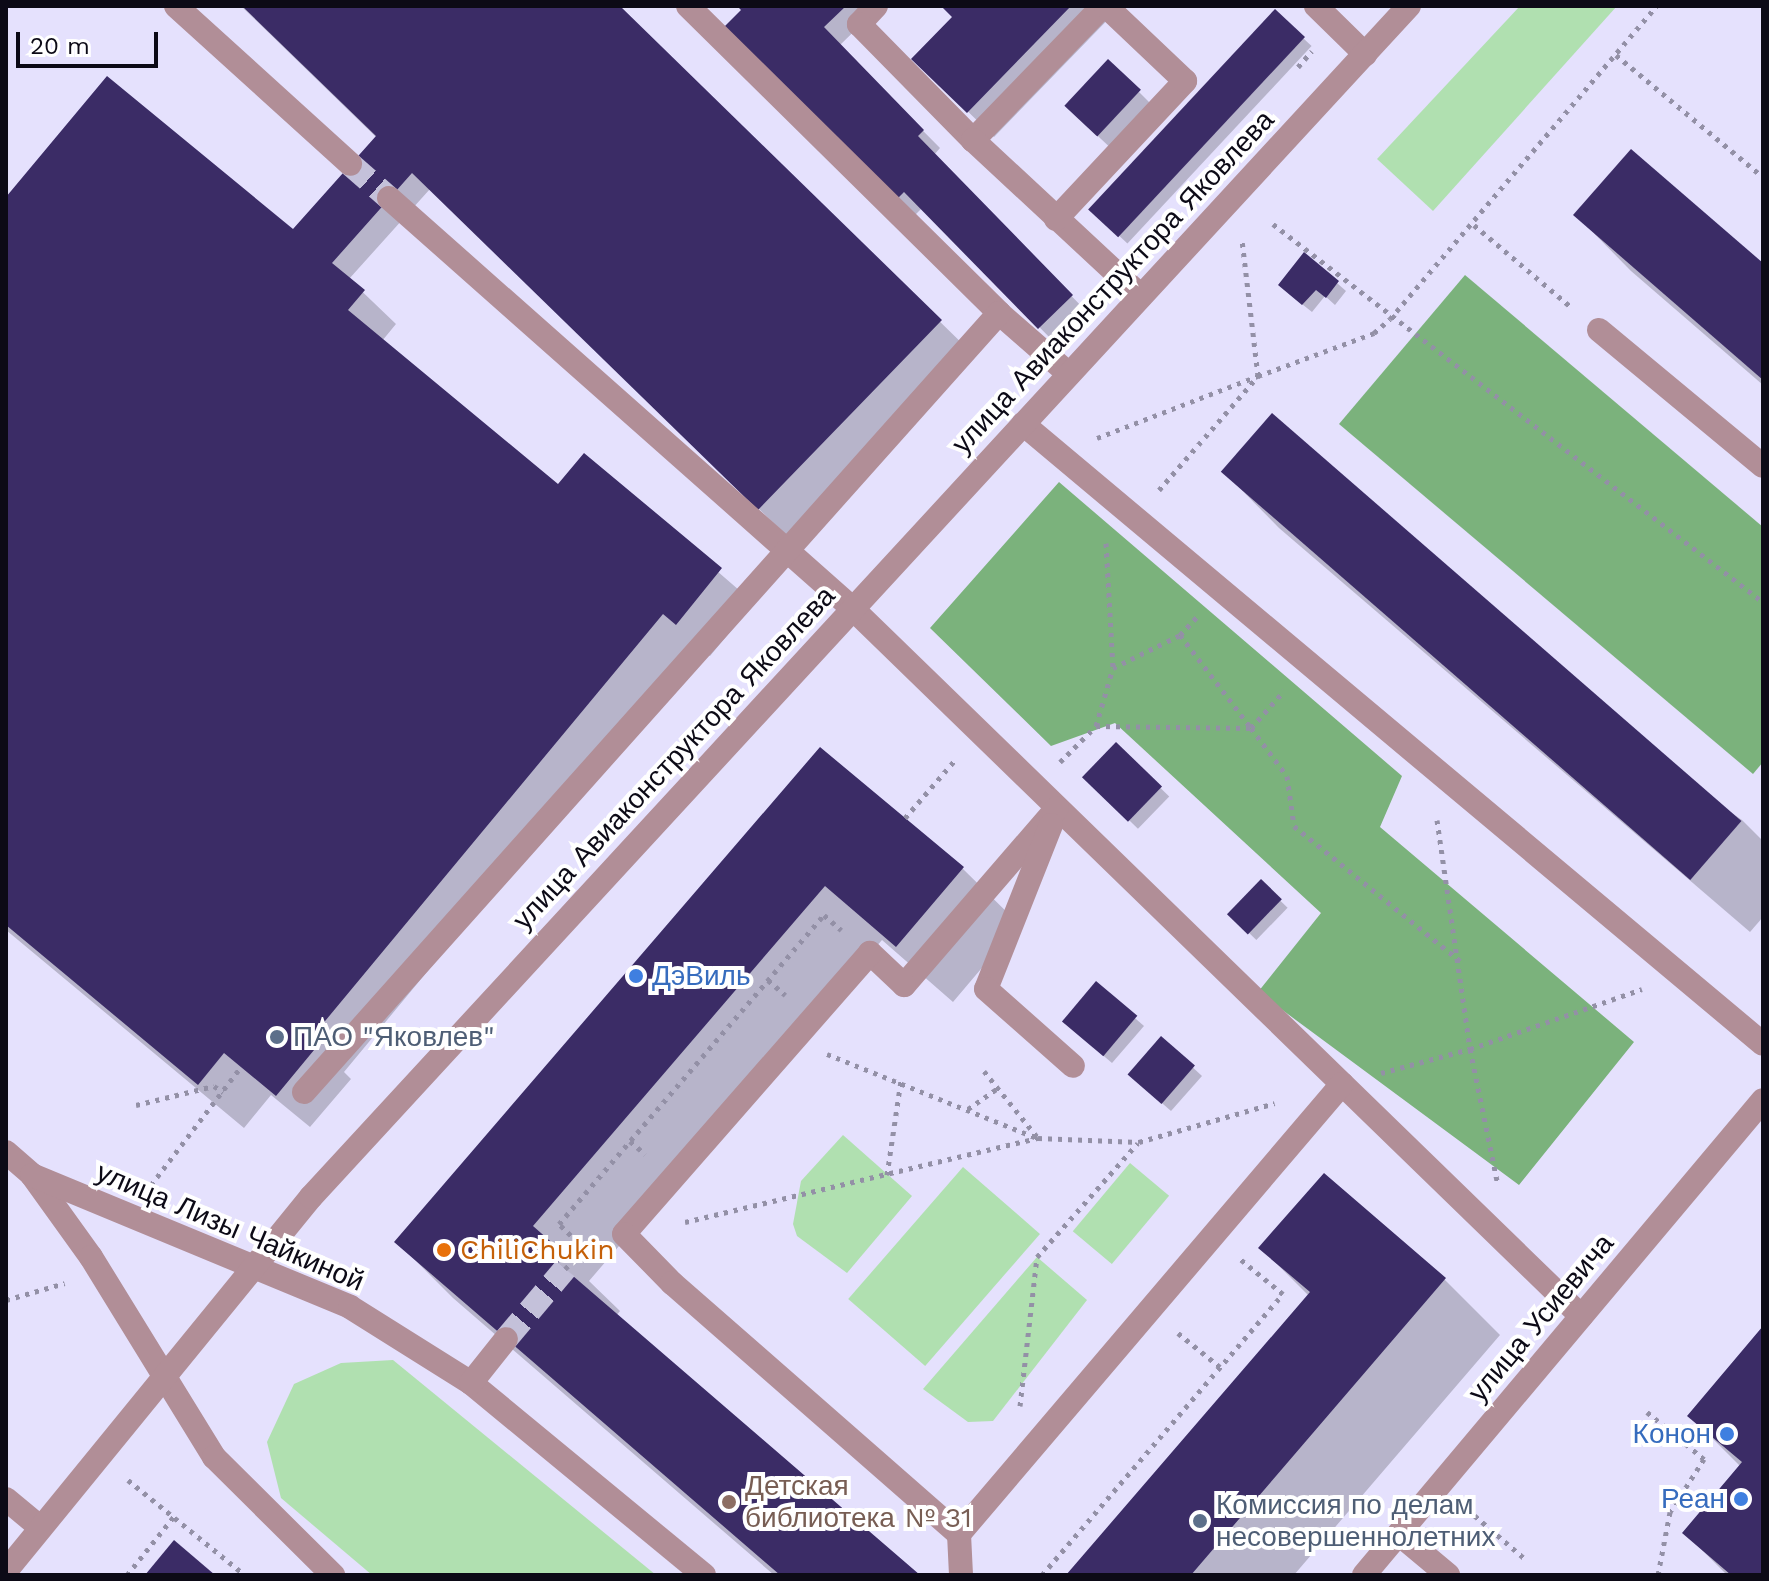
<!DOCTYPE html>
<meta charset="utf-8">
<style>
body{margin:0}
#map{position:relative;width:1769px;height:1581px;overflow:hidden;background:#e5e1fd;font-family:"Work Sans",sans-serif}
div>[style]{position:absolute}
.green>*{inset:0;background:#b0e0b0;transform-origin:0 0}
.forest>*{inset:0;background:#7bb27c}
.shadow>*{inset:0;background:#0003;transform-origin:0 0}
.building>*{inset:0;background:#3b2c66;transform-origin:0 0}
.minor-tunnel>*{height:24px;margin-top:-12px;transform-origin:0;background:repeating-linear-gradient(90deg,#c4c1da 0 24px,transparent 0 36px)}
.path>*{height:5px;margin-top:-2.5px;transform-origin:0;background:repeating-linear-gradient(90deg,#9390a6 0 4px,transparent 0 10px)}
.minor>*{height:24px;margin:-12px;padding:0 12px;transform-origin:12px;border-radius:12px;background:#b18e97}
.dots>*{width:22px;height:22px;translate:-50% -50%;box-sizing:border-box;border:4px solid #fff;border-radius:50%}
span{translate:-50% -50%;white-space:nowrap;text-align:center;line-height:1.15;-webkit-text-stroke:8px #fff;paint-order:stroke}
.street-label{font-size:28px;color:#0c0a16}
.shop-label{font-size:28px;color:#366cbe}
.left{translate:0 -50%;text-align:left}
.right{translate:-100% -50%;text-align:right}
.service-label{font-size:28px;color:#4e5e75}
.food-label{font-size:28px;color:#c56008}
.education-label{font-size:28px;color:#785e54}
.frame{position:absolute;inset:0;border:8px solid #0c0a16;pointer-events:none}
.scale{position:absolute;left:16px;top:32px;width:142px;height:36px;box-sizing:border-box;border:4px solid #0c0a16;border-top:0;padding-left:10px;font-size:24px;line-height:28px;white-space:nowrap;color:#0c0a16;-webkit-text-stroke:6px #fff;paint-order:stroke}
</style>
<div id="map">
<div class="green">
<i style="clip-path:polygon(1520px 6px,1617px 6px,1433px 211px,1377px 159px)"></i>
<i style="clip-path:polygon(843px 1135px,912px 1196px,847px 1273px,797px 1236px,793px 1224px,801px 1181px)"></i>
<i style="left:1130px;top:1163px;width:51px;height:89px;rotate:40deg"></i>
<i style="left:963px;top:1167px;width:102px;height:175px;rotate:41deg"></i>
<i style="clip-path:polygon(1037px 1257px,1087px 1300px,993px 1421px,968px 1422px,923px 1389px)"></i>
<i style="clip-path:polygon(393px 1360px,656px 1575px,372px 1575px,281px 1498px,267px 1442px,294px 1384px,341px 1363px)"></i>
</div>
<div class="forest">
<i style="clip-path:polygon(1465px 275px,1763px 527px,1763px 762px,1753px 774px,1339px 424px)"></i>
<i style="clip-path:polygon(1059px 482px,1402px 776px,1380px 827px,1634px 1042px,1519px 1185px,1258px 992px,1321px 913px,1115px 723px,1051px 746px,930px 628px)"></i>
</div>
<div class="shadow">
<i style="clip-path:polygon(241px 6px,617px 6px,974px 355px,793px 542px,430px 189px,349px 279px,396px 324px,382px 341px,558px 487px,584px 456px,754px 603px,710px 656px,697px 646px,344px 1072px,351px 1079px,310px 1127px,271px 1095px,244px 1128px,6px 930px,6px 200px,301px 239px,377px 138px)"></i>
<i style="clip-path:polygon(739px 6px,880px 6px,839px 46px,940px 148px,934px 155px,1089px 314px,1057px 345px,922px 208px,913px 217px)"></i>
<i style="clip-path:polygon(943px 6px,1121px 6px,994px 137px,914px 59px,954px 17px)"></i>
<i style="left:1275px;top:12px;width:50px;height:270px;rotate:43deg"></i>
<i style="clip-path:polygon(1139px 92px,1156px 109px,1116px 153px,1084px 123px)"></i>
<i style="clip-path:polygon(1576px 215px,1763px 266px,1763px 385px,1631px 271px)"></i>
<i style="clip-path:polygon(1305px 255px,1346px 291px,1335px 305px,1325px 296px,1312px 312px,1288px 293px)"></i>
<i style="clip-path:polygon(1224px 472px,1742px 820px,1763px 841px,1763px 917px,1750px 932px,1279px 528px)"></i>
<i style="left:1116px;top:745px;width:74px;height:45px;rotate:44deg"></i>
<i style="clip-path:polygon(820px 750px,963px 869px,1019px 924px,953px 1002px,882px 940px,589px 1281px,620px 1311px,616px 1316px,917px 1575px,774px 1575px,453px 1298px,397px 1242px)"></i>
<i style="left:1261px;top:882px;width:37px;height:45px;rotate:44deg"></i>
<i style="clip-path:polygon(1096px 984px,1144px 1026px,1112px 1063px,1072px 1029px)"></i>
<i style="clip-path:polygon(1162px 1039px,1202px 1076px,1171px 1111px,1139px 1083px)"></i>
<i style="clip-path:polygon(1261px 1248px,1445px 1280px,1500px 1335px,1294px 1575px,1069px 1575px,1309px 1296px)"></i>
<i style="clip-path:polygon(1763px 1329px,1763px 1575px,1727px 1575px,1685px 1533px,1741px 1467px,1690px 1416px)"></i>
</div>
<div class="building">
<i style="clip-path:polygon(242px 6px,620px 6px,942px 320px,758px 510px,412px 173px,332px 263px,365px 290px,348px 310px,558px 484px,584px 453px,722px 568px,676px 625px,663px 614px,311px 1038px,319px 1044px,276px 1096px,224px 1053px,198px 1085px,6px 925px,6px 197px,107px 76px,293px 229px,376px 136px)"></i>
<i style="clip-path:polygon(737px 6px,846px 6px,824px 27px,924px 130px,918px 136px,1073px 295px,1038px 329px,904px 192px,894px 202px,724px 27px,741px 10px)"></i>
<i style="clip-path:polygon(941px 6px,1071px 6px,967px 113px,911px 59px,952px 17px)"></i>
<i style="left:1275px;top:9px;width:41px;height:274px;rotate:43deg"></i>
<i style="left:1108px;top:59px;width:45px;height:64px;rotate:43deg"></i>
<i style="clip-path:polygon(1631px 149px,1763px 263px,1763px 380px,1573px 215px)"></i>
<i style="clip-path:polygon(1304px 252px,1339px 281px,1326px 298px,1316px 290px,1302px 305px,1278px 285px)"></i>
<i style="left:1272px;top:413px;width:622px;height:78px;rotate:41deg"></i>
<i style="left:1116px;top:742px;width:64px;height:49px;rotate:44deg"></i>
<i style="clip-path:polygon(820px 747px,964px 867px,896px 947px,825px 886px,533px 1226px,565px 1254px,558px 1263px,920px 1575px,780px 1575px,394px 1242px)"></i>
<i style="left:1261px;top:879px;width:29px;height:49px;rotate:44deg"></i>
<i style="left:1096px;top:981px;width:54px;height:53px;rotate:40deg"></i>
<i style="left:1161px;top:1036px;width:45px;height:51px;rotate:41deg"></i>
<i style="clip-path:polygon(1324px 1173px,1446px 1278px,1191px 1575px,1066px 1575px,1310px 1292px,1258px 1248px)"></i>
<i style="clip-path:polygon(1763px 1326px,1763px 1575px,1731px 1575px,1682px 1533px,1742px 1462px,1687px 1416px)"></i>
<i style="clip-path:polygon(174px 1540px,215px 1575px,145px 1575px)"></i>
</div>
<div class="minor-tunnel">
<i style="left:350px;top:164px;width:52px;rotate:41.1deg"></i>
<i style="left:506px;top:1339px;width:92px;rotate:-49.9deg"></i>
</div>
<div class="path">
<i style="left:1616px;top:55px;width:191px;rotate:39.7deg"></i>
<i style="left:1298px;top:67px;width:21px;rotate:-49deg"></i>
<i style="left:1273px;top:224px;width:619px;rotate:37.65deg"></i>
<i style="left:1474px;top:225px;width:127px;rotate:40.2deg"></i>
<i style="left:1097px;top:438px;width:173px;rotate:-21.1deg"></i>
<i style="left:1258px;top:376px;width:137px;rotate:-96.7deg"></i>
<i style="left:1159px;top:490px;width:151px;rotate:-49deg"></i>
<i style="left:1258px;top:376px;width:124px;rotate:-20.3deg"></i>
<i style="left:1374px;top:333px;width:21px;rotate:-41deg"></i>
<i style="left:1390px;top:319px;width:411px;rotate:-49.6deg"></i>
<i style="left:1106px;top:543px;width:125px;rotate:86.8deg"></i>
<i style="left:1180px;top:635px;width:117px;rotate:52.6deg"></i>
<i style="left:1251px;top:728px;width:50px;rotate:-48.3deg"></i>
<i style="left:1096px;top:726px;width:155px;rotate:0.7deg"></i>
<i style="left:1251px;top:728px;width:60px;rotate:53.1deg"></i>
<i style="left:1287px;top:776px;width:50px;rotate:82deg"></i>
<i style="left:1294px;top:826px;width:214px;rotate:39.1deg"></i>
<i style="left:1060px;top:762px;width:51px;rotate:-45deg"></i>
<i style="left:1096px;top:726px;width:60px;rotate:-73.7deg"></i>
<i style="left:1113px;top:668px;width:75px;rotate:-26.2deg"></i>
<i style="left:1180px;top:635px;width:25px;rotate:-47deg"></i>
<i style="left:905px;top:818px;width:77px;rotate:-49.2deg"></i>
<i style="left:1437px;top:820px;width:231px;rotate:81.8deg"></i>
<i style="left:1470px;top:1049px;width:139px;rotate:78.4deg"></i>
<i style="left:768px;top:980px;width:23px;rotate:41deg"></i>
<i style="left:827px;top:1054px;width:226px;rotate:21.8deg"></i>
<i style="left:984px;top:1071px;width:86px;rotate:51.1deg"></i>
<i style="left:1381px;top:1073px;width:92px;rotate:-15.1deg"></i>
<i style="left:1470px;top:1049px;width:182px;rotate:-19.2deg"></i>
<i style="left:136px;top:1105px;width:80px;rotate:-13.7deg"></i>
<i style="left:214px;top:1086px;width:11px;rotate:34deg"></i>
<i style="left:968px;top:1109px;width:37px;rotate:-35deg"></i>
<i style="left:630px;top:1141px;width:20px;rotate:41deg"></i>
<i style="left:887px;top:1175px;width:96px;rotate:-81.6deg"></i>
<i style="left:151px;top:1185px;width:148px;rotate:-52.7deg"></i>
<i style="left:685px;top:1222px;width:363px;rotate:-13.4deg"></i>
<i style="left:1038px;top:1138px;width:101px;rotate:2.3deg"></i>
<i style="left:1139px;top:1142px;width:141px;rotate:-16deg"></i>
<i style="left:585px;top:1249px;width:36px;rotate:-136deg"></i>
<i style="left:559px;top:1224px;width:407px;rotate:-49.4deg"></i>
<i style="left:824px;top:915px;width:23px;rotate:41deg"></i>
<i style="left:565px;top:1269px;width:34px;rotate:-45deg"></i>
<i style="left:6px;top:1300px;width:61px;rotate:-16.1deg"></i>
<i style="left:1178px;top:1333px;width:54px;rotate:39deg"></i>
<i style="left:1020px;top:1406px;width:150px;rotate:-83.5deg"></i>
<i style="left:1037px;top:1257px;width:152px;rotate:-48.5deg"></i>
<i style="left:1647px;top:1412px;width:74px;rotate:39.5deg"></i>
<i style="left:1704px;top:1459px;width:63px;rotate:122.7deg"></i>
<i style="left:1670px;top:1512px;width:64px;rotate:100.8deg"></i>
<i style="left:128px;top:1480px;width:151px;rotate:39.1deg"></i>
<i style="left:1467px;top:1509px;width:75px;rotate:40.7deg"></i>
<i style="left:127px;top:1575px;width:77px;rotate:-51.3deg"></i>
<i style="left:1042px;top:1575px;width:370px;rotate:-49.4deg"></i>
<i style="left:1283px;top:1294px;width:57px;rotate:-140.7deg"></i>
</div>
<div class="minor">
<i style="left:176px;top:6px;width:235px;rotate:42.2deg"></i>
<i style="left:688px;top:6px;width:437px;rotate:44.6deg"></i>
<i style="left:999px;top:313px;width:93px;rotate:41.1deg"></i>
<i style="left:876px;top:6px;width:25px;rotate:133deg"></i>
<i style="left:859px;top:24px;width:163px;rotate:45.5deg"></i>
<i style="left:1103px;top:6px;width:187px;rotate:134.1deg"></i>
<i style="left:973px;top:140px;width:229px;rotate:42.9deg"></i>
<i style="left:1316px;top:6px;width:69px;rotate:44.4deg"></i>
<i style="left:389px;top:198px;width:620px;rotate:41.53deg"></i>
<i style="left:853px;top:609px;width:1015px;rotate:44.16deg"></i>
<i style="left:1056px;top:219px;width:189px;rotate:-46.9deg"></i>
<i style="left:1185px;top:81px;width:109px;rotate:-136.5deg"></i>
<i style="left:1599px;top:330px;width:213px;rotate:39.7deg"></i>
<i style="left:1023px;top:424px;width:965px;rotate:39.96deg"></i>
<i style="left:1057px;top:808px;width:234px;rotate:130.8deg"></i>
<i style="left:904px;top:985px;width:47px;rotate:-136.7deg"></i>
<i style="left:870px;top:953px;width:373px;rotate:131.2deg"></i>
<i style="left:624px;top:1234px;width:69px;rotate:45.6deg"></i>
<i style="left:672px;top:1283px;width:381px;rotate:41.2deg"></i>
<i style="left:959px;top:1534px;width:591px;rotate:-49.6deg"></i>
<i style="left:1051px;top:825px;width:176px;rotate:111.6deg"></i>
<i style="left:986px;top:989px;width:116px;rotate:41.5deg"></i>
<i style="left:304px;top:1092px;width:1044px;rotate:-48.26deg"></i>
<i style="left:6px;top:1152px;width:35px;rotate:41deg"></i>
<i style="left:32px;top:1175px;width:101px;rotate:54.3deg"></i>
<i style="left:91px;top:1257px;width:235px;rotate:58.4deg"></i>
<i style="left:214px;top:1457px;width:168px;rotate:44.8deg"></i>
<i style="left:32px;top:1175px;width:344px;rotate:22.5deg"></i>
<i style="left:350px;top:1307px;width:143px;rotate:32.1deg"></i>
<i style="left:471px;top:1383px;width:302px;rotate:39.5deg"></i>
<i style="left:471px;top:1383px;width:56px;rotate:-51.5deg"></i>
<i style="left:6px;top:1499px;width:45px;rotate:39.6deg"></i>
<i style="left:959px;top:1534px;width:41px;rotate:87.2deg"></i>
<i style="left:1399px;top:1534px;width:64px;rotate:39.9deg"></i>
<i style="left:6px;top:1571px;width:483px;rotate:-50.8deg"></i>
<i style="left:311px;top:1197px;width:1620px;rotate:-47.33deg"></i>
<i style="left:1364px;top:1575px;width:620px;rotate:-49.97deg"></i>
</div>
<div class="dots">
<i style="left:636px;top:976px;background:#3f7fe0"></i>
<i style="left:277px;top:1037px;background:#5c6f8a"></i>
<i style="left:444px;top:1250px;background:#e8710a"></i>
<i style="left:1727px;top:1434px;background:#3f7fe0"></i>
<i style="left:1741px;top:1499px;background:#3f7fe0"></i>
<i style="left:729px;top:1502px;background:#8d6e63"></i>
<i style="left:1200px;top:1521px;background:#5c6f8a"></i>
</div>
<div class="street-label">
<span style="left:1113px;top:282px;rotate:-47deg">улица Авиаконструктора Яковлева</span>
<span style="left:674px;top:758px;rotate:-47deg">улица Авиаконструктора Яковлева</span>
<span style="left:230px;top:1227px;rotate:23deg">улица Лизы Чайкиной</span>
<span style="left:1541px;top:1318px;rotate:-50deg">улица Усиевича</span>
</div>
<div class="shop-label">
<span class="left" style="left:652px;top:976px">ДэВиль</span>
<span class="right" style="left:1711px;top:1434px">Конон</span>
<span class="right" style="left:1725px;top:1499px">Реан</span>
</div>
<div class="service-label">
<span class="left" style="left:293px;top:1037px">ПАО "Яковлев"</span>
<span class="left" style="left:1216px;top:1521px">Комиссия по делам<br>несовершеннолетних</span>
</div>
<div class="food-label">
<span class="left" style="left:460px;top:1250px">ChiliChukin</span>
</div>
<div class="education-label">
<span class="left" style="left:745px;top:1502px">Детская<br>библиотека № 31</span>
</div>
<div class="frame"></div>
<div class="scale">20 m</div>
</div>
